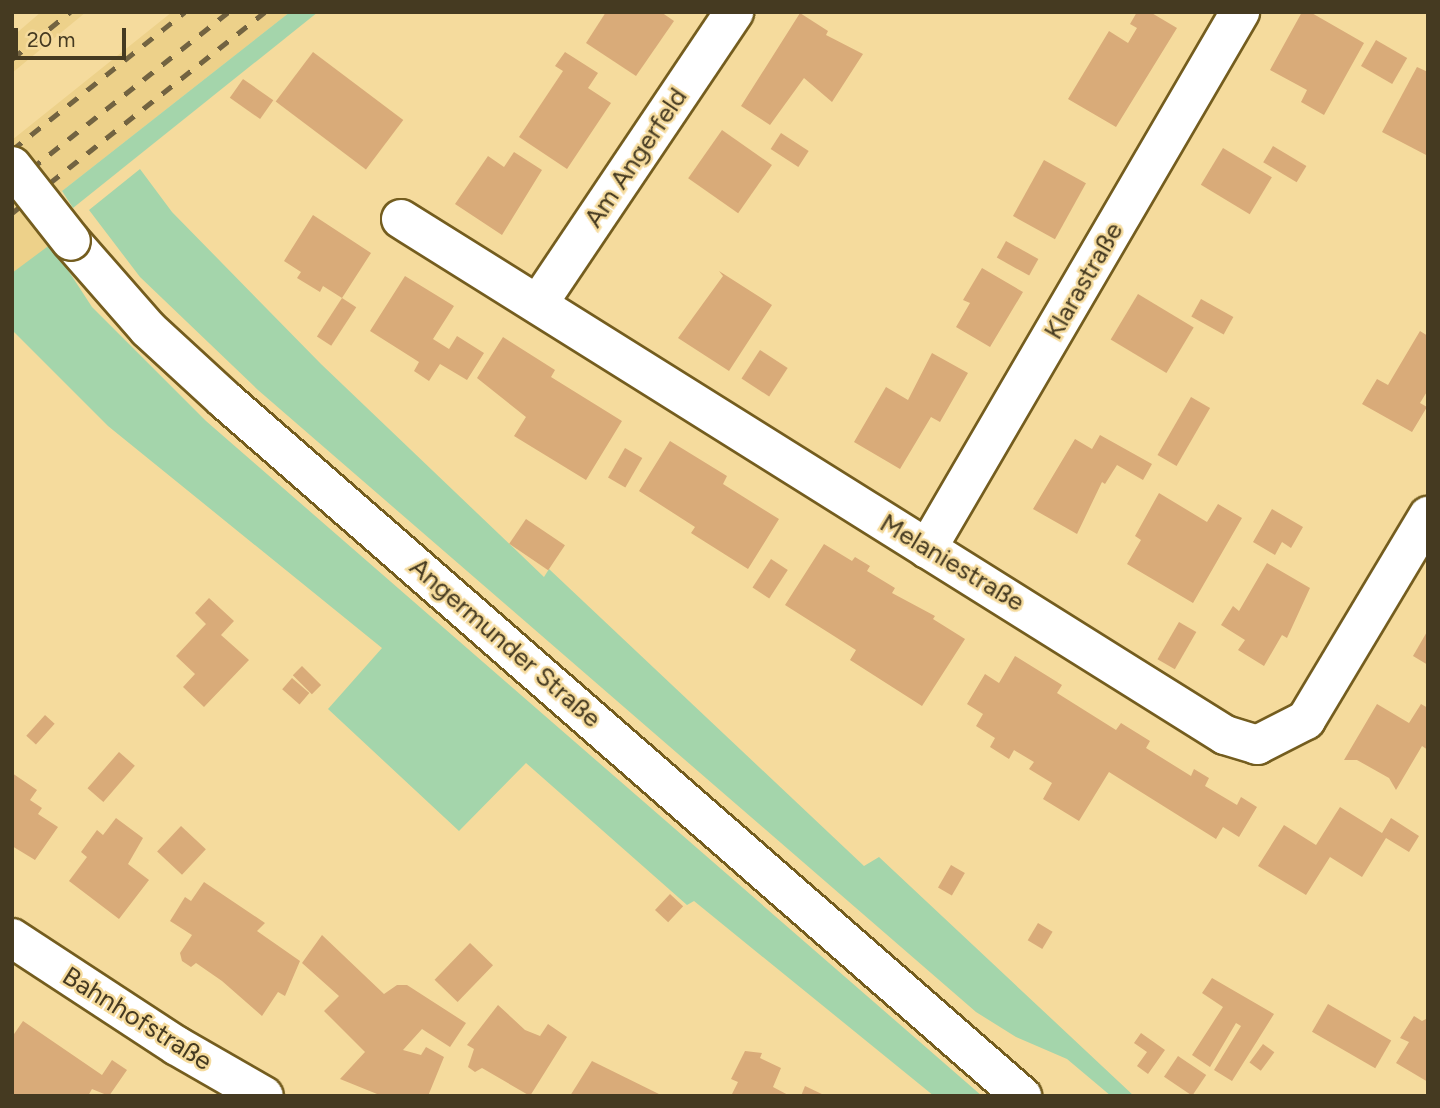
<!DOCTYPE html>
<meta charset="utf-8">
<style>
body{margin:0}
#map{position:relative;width:1440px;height:1108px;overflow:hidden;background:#f5db9d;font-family:Figtree,sans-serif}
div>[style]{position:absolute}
.built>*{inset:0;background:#edd18a}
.green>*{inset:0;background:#a4d5ab}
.building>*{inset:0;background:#d9ab79;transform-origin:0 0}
.roads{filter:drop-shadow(2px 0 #745d1f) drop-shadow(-2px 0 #745d1f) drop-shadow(0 2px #745d1f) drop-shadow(0 -2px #745d1f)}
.minor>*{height:38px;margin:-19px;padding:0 19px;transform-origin:19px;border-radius:19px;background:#fff}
.major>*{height:38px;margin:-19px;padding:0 19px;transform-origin:19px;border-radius:19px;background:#fff}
.rail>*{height:5px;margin-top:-2.5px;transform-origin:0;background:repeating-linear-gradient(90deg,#726341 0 12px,transparent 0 24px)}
.bridges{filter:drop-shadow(2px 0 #745d1f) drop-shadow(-2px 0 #745d1f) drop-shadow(0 2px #745d1f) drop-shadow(0 -2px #745d1f)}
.major-bridge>*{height:38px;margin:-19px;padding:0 19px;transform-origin:19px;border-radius:19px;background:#fff}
span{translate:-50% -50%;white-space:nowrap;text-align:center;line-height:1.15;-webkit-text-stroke:5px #f5db9d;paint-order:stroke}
.street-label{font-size:26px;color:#453a21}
.frame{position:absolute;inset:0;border:14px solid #453a21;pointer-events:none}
.scale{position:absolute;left:14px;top:28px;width:112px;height:32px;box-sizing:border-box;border:4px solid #453a21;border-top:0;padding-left:9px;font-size:21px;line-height:24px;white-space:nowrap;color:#453a21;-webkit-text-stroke:5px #f5db9d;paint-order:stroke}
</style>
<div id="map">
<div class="built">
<i style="clip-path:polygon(41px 12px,86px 12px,12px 73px,12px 37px)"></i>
<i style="clip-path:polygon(172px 12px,290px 12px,62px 191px,44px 258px,12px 281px,12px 140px)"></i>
</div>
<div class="green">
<i style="clip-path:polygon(290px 12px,318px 12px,73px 208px,62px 191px)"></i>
<i style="clip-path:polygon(140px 169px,172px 212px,321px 364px,544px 577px,549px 569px,864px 866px,879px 857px,1134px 1096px,1111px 1096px,1067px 1059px,1016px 1037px,976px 1012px,258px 390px,140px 277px,89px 210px)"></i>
<i style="clip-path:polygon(51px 244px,92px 307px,206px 421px,982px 1096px,934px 1096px,694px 901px,687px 905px,526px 763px,459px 831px,328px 709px,382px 648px,108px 426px,12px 330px,12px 273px)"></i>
</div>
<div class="building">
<i style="clip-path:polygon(606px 12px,661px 12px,674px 21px,636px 76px,586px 43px)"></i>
<i style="clip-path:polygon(1137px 12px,1150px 12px,1177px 28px,1116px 127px,1068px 99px,1109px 31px,1128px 43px,1137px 28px,1130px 24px)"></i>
<i style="clip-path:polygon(1302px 12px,1310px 12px,1364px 43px,1324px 115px,1301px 102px,1307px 90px,1270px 70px)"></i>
<i style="clip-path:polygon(800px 13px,828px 31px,826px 35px,863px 54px,832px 102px,804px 78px,770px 125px,741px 106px)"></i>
<i style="left:1376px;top:40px;width:36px;height:30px;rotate:30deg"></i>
<i style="left:313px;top:52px;width:113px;height:62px;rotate:37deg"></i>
<i style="clip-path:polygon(565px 52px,598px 73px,588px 88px,611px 103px,567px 169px,519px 137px,563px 71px,555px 66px)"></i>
<i style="clip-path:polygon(1417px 67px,1428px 72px,1428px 156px,1382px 132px)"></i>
<i style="left:243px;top:79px;width:37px;height:23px;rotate:35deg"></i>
<i style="left:722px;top:130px;width:61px;height:59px;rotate:35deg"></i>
<i style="left:781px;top:133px;width:33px;height:19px;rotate:33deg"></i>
<i style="left:1273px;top:146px;width:39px;height:19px;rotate:31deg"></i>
<i style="left:1223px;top:148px;width:57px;height:43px;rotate:31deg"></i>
<i style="clip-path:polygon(514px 152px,542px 170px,502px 235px,455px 204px,488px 156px,504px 167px)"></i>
<i style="left:1044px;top:160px;width:48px;height:64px;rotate:29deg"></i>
<i style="clip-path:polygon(313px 215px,371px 253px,342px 298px,323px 286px,320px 292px,297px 278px,301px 272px,284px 261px)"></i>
<i style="left:1006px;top:241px;width:37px;height:19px;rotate:29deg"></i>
<i style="clip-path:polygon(982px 268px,1023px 292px,990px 347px,956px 327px,970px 303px,963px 300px)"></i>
<i style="clip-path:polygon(719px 271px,772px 305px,729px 371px,678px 338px,723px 276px)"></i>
<i style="clip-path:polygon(405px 276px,454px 306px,433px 339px,449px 349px,457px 336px,484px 353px,467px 380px,440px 364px,429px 381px,414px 371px,419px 362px,370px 331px)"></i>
<i style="left:1138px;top:294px;width:65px;height:53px;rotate:31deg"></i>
<i style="left:342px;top:298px;width:17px;height:46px;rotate:33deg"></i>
<i style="left:1201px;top:299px;width:37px;height:20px;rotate:29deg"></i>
<i style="clip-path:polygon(1420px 331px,1428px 336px,1428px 390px,1420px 403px,1427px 407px,1412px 432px,1362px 404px,1377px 379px,1388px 385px)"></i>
<i style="clip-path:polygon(503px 337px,555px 370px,551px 377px,622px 421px,586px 480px,514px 436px,526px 417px,477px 378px)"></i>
<i style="left:760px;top:350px;width:33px;height:34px;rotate:33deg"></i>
<i style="clip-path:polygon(932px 353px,968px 373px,940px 422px,931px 417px,900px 469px,854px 442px,886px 387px,908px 400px)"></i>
<i style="left:1191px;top:397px;width:22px;height:67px;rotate:30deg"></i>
<i style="clip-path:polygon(1100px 435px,1152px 464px,1143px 480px,1117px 465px,1105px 484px,1102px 482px,1077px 534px,1033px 509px,1075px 439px,1092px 449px)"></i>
<i style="clip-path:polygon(670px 441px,727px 476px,723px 484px,779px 519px,748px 569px,691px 533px,695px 527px,639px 491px)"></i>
<i style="left:625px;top:448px;width:20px;height:34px;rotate:30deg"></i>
<i style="clip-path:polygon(1159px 493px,1207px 522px,1218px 504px,1242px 518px,1193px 603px,1127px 564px,1141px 540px,1135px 536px)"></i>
<i style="clip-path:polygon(1272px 509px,1303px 527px,1291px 548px,1282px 542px,1275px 555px,1253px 542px)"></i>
<i style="left:526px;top:519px;width:47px;height:30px;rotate:34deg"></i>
<i style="clip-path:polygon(824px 544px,852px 561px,855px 557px,870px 566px,867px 571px,895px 588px,892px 593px,935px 616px,933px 619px,965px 639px,922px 706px,850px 660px,856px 650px,785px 605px)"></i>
<i style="left:771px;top:559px;width:20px;height:34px;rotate:33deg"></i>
<i style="clip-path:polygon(1267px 563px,1310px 588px,1287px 638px,1282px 635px,1264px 666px,1238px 650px,1245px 640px,1221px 625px,1233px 606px,1239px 611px)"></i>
<i style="clip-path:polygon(209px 598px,234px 621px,221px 635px,249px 660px,204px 707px,183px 687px,195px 674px,176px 656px,206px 624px,195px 613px)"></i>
<i style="left:1179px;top:622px;width:20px;height:43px;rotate:30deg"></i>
<i style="clip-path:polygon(1428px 630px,1428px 665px,1413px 656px)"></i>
<i style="clip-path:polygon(1015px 656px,1062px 685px,1057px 693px,1116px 730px,1121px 723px,1150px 741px,1146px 748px,1191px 776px,1194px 769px,1209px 778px,1205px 786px,1237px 805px,1241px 797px,1257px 807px,1239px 837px,1223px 827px,1216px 839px,1109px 772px,1079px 821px,1043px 799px,1052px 783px,1029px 769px,1034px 762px,1014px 750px,1009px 759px,990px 747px,995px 738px,976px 726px,983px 714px,967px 704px,985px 674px,999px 683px)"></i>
<i style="left:302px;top:666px;width:27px;height:13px;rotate:45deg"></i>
<i style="left:292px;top:678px;width:23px;height:15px;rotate:41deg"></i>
<i style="clip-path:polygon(1377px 704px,1409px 723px,1421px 704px,1428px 708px,1428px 750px,1422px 746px,1396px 790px,1389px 778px,1357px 760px,1344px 760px)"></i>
<i style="left:45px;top:715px;width:13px;height:28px;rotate:42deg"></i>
<i style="left:119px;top:752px;width:21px;height:48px;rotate:41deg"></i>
<i style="clip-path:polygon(12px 773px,37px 790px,30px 800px,42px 808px,38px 814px,58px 827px,35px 860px,12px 846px)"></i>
<i style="clip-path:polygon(1340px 807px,1382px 833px,1391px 818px,1419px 836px,1409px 852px,1386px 838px,1362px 877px,1330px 857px,1306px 895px,1258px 866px,1284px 825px,1316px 845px)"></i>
<i style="clip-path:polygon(116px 818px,143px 838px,128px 864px,149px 880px,119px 919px,69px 881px,87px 857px,81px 852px,97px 830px,103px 835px)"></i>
<i style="left:181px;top:826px;width:34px;height:35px;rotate:43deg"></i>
<i style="left:951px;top:865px;width:16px;height:26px;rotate:30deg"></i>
<i style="clip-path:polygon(204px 882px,265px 923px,257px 931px,300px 961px,285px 996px,278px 992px,262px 1016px,222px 981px,196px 963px,191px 967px,182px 961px,180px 953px,192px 935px,170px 921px,185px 897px,191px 901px)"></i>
<i style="left:670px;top:894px;width:18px;height:22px;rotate:43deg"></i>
<i style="left:1038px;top:923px;width:17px;height:20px;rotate:31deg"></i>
<i style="clip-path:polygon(322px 935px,384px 994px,397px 985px,407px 985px,466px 1023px,450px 1047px,422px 1029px,403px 1050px,421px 1055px,426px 1047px,444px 1057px,428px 1096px,382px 1096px,340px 1079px,365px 1052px,324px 1011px,339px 996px,302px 963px)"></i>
<i style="left:470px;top:943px;width:32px;height:51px;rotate:44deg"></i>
<i style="clip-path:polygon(1212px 978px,1274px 1014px,1232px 1081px,1214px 1070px,1241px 1026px,1236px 1023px,1210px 1067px,1192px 1055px,1223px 1007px,1202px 993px)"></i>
<i style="left:1328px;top:1004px;width:73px;height:32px;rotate:30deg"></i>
<i style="clip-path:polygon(498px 1005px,525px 1030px,540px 1036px,548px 1024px,567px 1037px,530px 1096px,482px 1068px,475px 1072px,468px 1067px,474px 1049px,467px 1045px)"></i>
<i style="clip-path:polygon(1414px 1016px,1422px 1021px,1428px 1018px,1428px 1082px,1396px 1063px,1409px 1042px,1400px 1038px)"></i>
<i style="clip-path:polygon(23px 1021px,102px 1075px,112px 1060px,127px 1070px,109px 1096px,92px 1089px,88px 1096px,12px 1096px,12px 1037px)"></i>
<i style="clip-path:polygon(1141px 1033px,1165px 1050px,1148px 1074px,1137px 1066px,1147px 1052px,1134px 1043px)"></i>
<i style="left:1263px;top:1044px;width:14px;height:23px;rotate:36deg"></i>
<i style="clip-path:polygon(745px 1051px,762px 1053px,760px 1058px,781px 1068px,773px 1087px,790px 1096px,731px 1096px,738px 1082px,731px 1079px)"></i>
<i style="left:1178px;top:1056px;width:34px;height:25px;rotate:34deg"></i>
<i style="clip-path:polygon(592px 1061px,663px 1096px,570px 1096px)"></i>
<i style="clip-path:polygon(805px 1086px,826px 1096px,801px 1096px)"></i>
</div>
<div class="roads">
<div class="minor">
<i style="left:401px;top:219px;width:972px;rotate:32.06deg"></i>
<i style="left:1225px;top:735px;width:34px;rotate:17deg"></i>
<i style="left:1257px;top:745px;width:55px;rotate:-27deg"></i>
<i style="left:1306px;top:720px;width:238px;rotate:-59.1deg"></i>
<i style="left:538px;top:304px;width:352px;rotate:-56.1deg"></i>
<i style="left:927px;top:549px;width:622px;rotate:-59.76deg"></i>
<i style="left:12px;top:938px;width:197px;rotate:33.2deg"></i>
<i style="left:177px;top:1046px;width:100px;rotate:29.9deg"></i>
</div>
<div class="major">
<i style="left:71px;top:241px;width:117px;rotate:48.8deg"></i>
<i style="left:148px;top:329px;width:103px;rotate:42.6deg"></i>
<i style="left:224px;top:399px;width:1060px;rotate:41.14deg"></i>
</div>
</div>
<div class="rail">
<i style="left:12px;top:59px;width:75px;rotate:-39deg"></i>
<i style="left:12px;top:150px;width:221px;rotate:-38.6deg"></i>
<i style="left:12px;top:184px;width:276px;rotate:-38.5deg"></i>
<i style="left:12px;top:213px;width:323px;rotate:-38.5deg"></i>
</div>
<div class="bridges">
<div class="major-bridge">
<i style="left:12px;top:166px;width:95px;rotate:51.8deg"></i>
</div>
</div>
<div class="street-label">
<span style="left:636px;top:158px;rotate:-56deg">Am Angerfeld</span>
<span style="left:1084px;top:281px;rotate:-60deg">Klarastraße</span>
<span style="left:952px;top:563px;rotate:31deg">Melaniestraße</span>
<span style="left:505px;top:643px;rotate:41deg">Angermunder Straße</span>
<span style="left:137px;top:1019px;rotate:32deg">Bahnhofstraße</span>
</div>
<div class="frame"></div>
<div class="scale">20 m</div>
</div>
